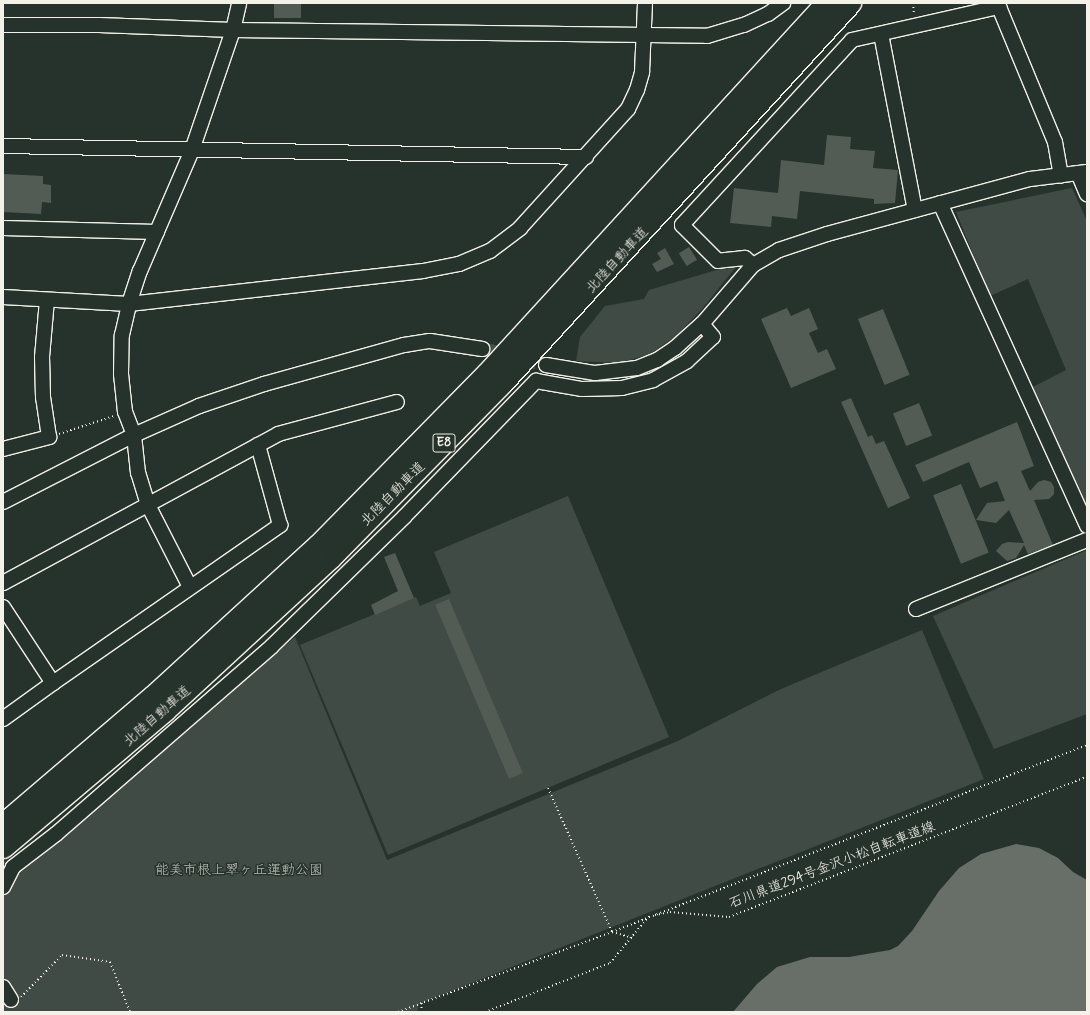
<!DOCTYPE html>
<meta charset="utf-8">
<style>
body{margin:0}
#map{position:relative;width:1090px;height:1015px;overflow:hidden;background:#26332d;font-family:Mynerve,"Klee One",sans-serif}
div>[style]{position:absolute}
.green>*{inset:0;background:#414b45}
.water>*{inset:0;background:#676f68}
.building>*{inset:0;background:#525c55;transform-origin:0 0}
.minor-tunnel>*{height:14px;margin-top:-7px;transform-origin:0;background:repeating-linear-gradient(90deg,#455049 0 14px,transparent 0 21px)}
.path>*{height:2px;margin-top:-1px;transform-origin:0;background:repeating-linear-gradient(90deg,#f4f1e8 0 1px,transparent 0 4px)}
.roads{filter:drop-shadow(1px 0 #f4f1e8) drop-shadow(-1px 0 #f4f1e8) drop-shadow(0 1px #f4f1e8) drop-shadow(0 -1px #f4f1e8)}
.minor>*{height:14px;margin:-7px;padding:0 7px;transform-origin:7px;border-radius:7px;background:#26332d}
.highway>*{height:21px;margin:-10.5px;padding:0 10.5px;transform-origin:10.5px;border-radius:10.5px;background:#26332d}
span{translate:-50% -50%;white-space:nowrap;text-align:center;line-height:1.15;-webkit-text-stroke:3px #26332d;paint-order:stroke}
.shield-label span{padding:1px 3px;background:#26332d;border:1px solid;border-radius:3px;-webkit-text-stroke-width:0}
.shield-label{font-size:13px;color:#f4f1e8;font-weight:700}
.street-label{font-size:14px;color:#f4f1e8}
.park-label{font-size:14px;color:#bebfb7}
.frame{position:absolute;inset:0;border:4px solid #f4f1e8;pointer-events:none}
</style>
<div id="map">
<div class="green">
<i style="clip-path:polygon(1072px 188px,1087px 221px,1087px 533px,1029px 389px,1066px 370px,1028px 279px,990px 296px,956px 212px)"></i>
<i style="clip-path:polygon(735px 268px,702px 309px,676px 336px,650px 354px,620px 363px,576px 361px,580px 337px,605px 306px,644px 299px,649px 290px,720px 269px)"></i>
<i style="clip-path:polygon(568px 496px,669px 737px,388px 855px,300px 645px,416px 597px,420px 606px,451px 593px,434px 552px)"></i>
<i style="clip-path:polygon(1087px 550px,1087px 714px,994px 749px,933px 616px)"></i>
<i style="clip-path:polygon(922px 630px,984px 779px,419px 1004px,417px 1012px,3px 1012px,3px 863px,5px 861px,17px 870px,177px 739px,295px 637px,387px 860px,678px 741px,781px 689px)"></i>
</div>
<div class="water">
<i style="clip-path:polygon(1016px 844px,1039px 848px,1058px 858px,1073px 872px,1087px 880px,1087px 1012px,733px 1012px,757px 984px,777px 967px,810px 957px,849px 957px,890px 950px,898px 946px,912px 931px,939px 891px,959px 868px,981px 854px)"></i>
</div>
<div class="building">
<i style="left:274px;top:3px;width:27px;height:15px"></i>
<i style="clip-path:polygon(827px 135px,851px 137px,850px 149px,875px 151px,873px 168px,898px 170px,895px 203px,874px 204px,874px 199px,800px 191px,797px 219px,772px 216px,771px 227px,730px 223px,734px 188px,778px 193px,781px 160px,824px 165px)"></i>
<i style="clip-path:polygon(3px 174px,43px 176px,43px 184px,51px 185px,51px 203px,42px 202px,41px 214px,3px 212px)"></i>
<i style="left:689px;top:247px;width:15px;height:12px;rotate:58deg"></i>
<i style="clip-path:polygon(665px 248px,674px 264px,657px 272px,652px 264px,661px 259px,657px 253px)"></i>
<i style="clip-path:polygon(787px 308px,791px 316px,809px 308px,818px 329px,809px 333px,818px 353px,827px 349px,836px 369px,791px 388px,761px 319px)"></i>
<i style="left:883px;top:309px;width:71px;height:27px;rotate:68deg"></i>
<i style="clip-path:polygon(851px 398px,868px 437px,872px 435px,876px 444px,884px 441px,910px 498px,888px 508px,841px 402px)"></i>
<i style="left:919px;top:403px;width:35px;height:28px;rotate:68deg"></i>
<i style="clip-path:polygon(1017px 422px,1034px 466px,1021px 471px,1030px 491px,1038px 482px,1044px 480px,1051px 482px,1054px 487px,1054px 494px,1049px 499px,1034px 500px,1053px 545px,1028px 554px,1024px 545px,1016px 558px,1007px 561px,996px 551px,1002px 544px,1008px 542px,1024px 543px,1009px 510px,996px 523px,976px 520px,987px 503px,1005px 501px,997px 481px,980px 488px,969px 462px,923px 482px,915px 465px)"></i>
<i style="left:961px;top:484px;width:74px;height:30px;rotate:68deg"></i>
<i style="clip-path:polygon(395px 553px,414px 598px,375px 615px,371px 605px,398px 591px,384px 557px)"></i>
<i style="left:449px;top:599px;width:189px;height:15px;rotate:67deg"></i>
</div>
<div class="minor-tunnel">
<i style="left:482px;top:349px;width:66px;rotate:14deg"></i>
</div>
<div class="path">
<i style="left:913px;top:3px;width:12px;rotate:85deg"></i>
<i style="left:59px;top:434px;width:58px;rotate:-18.1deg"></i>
<i style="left:548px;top:788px;width:158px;rotate:66deg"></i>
<i style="left:612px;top:932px;width:22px;rotate:16deg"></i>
<i style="left:655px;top:915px;width:15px;rotate:-11deg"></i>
<i style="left:670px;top:912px;width:59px;rotate:4.8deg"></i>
<i style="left:729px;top:917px;width:384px;rotate:-21.4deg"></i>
<i style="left:21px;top:997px;width:59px;rotate:-45.7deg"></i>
<i style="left:62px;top:955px;width:49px;rotate:8.3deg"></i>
<i style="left:110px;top:962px;width:54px;rotate:68.2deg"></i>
<i style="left:398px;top:1012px;width:228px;rotate:-20.5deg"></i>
<i style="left:612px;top:932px;width:510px;rotate:-21.49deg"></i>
<i style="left:421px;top:1012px;width:9px;rotate:-84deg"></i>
<i style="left:485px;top:1012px;width:134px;rotate:-21.4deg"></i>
<i style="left:610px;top:963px;width:61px;rotate:-50.3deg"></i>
</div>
<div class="roads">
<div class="minor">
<i style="left:3px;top:25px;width:96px"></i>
<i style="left:99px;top:25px;width:134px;rotate:2.1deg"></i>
<i style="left:233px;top:30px;width:474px;rotate:0.7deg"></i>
<i style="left:707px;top:36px;width:39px;rotate:-17deg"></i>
<i style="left:744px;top:25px;width:26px;rotate:-25deg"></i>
<i style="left:768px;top:14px;width:19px;rotate:-36deg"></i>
<i style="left:881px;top:34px;width:179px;rotate:79.1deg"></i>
<i style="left:3px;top:146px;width:583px;rotate:1.08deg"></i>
<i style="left:1078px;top:173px;width:23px;rotate:67deg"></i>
<i style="left:940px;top:203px;width:355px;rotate:65.5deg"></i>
<i style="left:3px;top:228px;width:154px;rotate:1.5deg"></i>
<i style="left:753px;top:265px;width:11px;rotate:-139deg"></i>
<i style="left:745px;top:258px;width:27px;rotate:174deg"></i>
<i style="left:718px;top:261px;width:51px;rotate:-135deg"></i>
<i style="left:682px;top:225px;width:251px;rotate:-47.4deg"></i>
<i style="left:852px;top:40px;width:151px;rotate:-12.7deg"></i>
<i style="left:999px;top:7px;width:146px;rotate:67.5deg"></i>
<i style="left:1055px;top:142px;width:34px;rotate:80deg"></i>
<i style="left:3px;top:297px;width:126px;rotate:3.2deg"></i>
<i style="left:129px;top:304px;width:296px;rotate:-6.4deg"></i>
<i style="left:423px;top:271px;width:37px;rotate:-11deg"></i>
<i style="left:459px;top:264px;width:34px;rotate:-23deg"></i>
<i style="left:490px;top:251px;width:38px;rotate:-37deg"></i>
<i style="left:520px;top:228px;width:161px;rotate:-47.8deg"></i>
<i style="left:628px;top:109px;width:21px;rotate:-65deg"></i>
<i style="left:637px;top:90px;width:19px;rotate:-74deg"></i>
<i style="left:642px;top:72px;width:69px;rotate:-87.5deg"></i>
<i style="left:546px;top:365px;width:50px;rotate:9.3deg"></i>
<i style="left:595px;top:373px;width:42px;rotate:-6.8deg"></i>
<i style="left:637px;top:368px;width:22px;rotate:-22deg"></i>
<i style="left:657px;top:360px;width:22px;rotate:-34deg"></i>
<i style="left:675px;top:348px;width:36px;rotate:-42deg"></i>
<i style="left:702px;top:324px;width:78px;rotate:-49.2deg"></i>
<i style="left:753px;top:265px;width:30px;rotate:-30deg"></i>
<i style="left:779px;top:250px;width:51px;rotate:-18.4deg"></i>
<i style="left:827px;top:234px;width:210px;rotate:-15.2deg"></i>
<i style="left:1030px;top:179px;width:57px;rotate:-7deg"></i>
<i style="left:3px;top:449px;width:48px;rotate:-14.6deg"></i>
<i style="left:49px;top:437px;width:40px;rotate:-98.5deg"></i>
<i style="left:43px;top:397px;width:40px;rotate:-91.4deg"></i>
<i style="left:42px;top:357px;width:57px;rotate:-85deg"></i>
<i style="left:3px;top:502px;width:147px;rotate:-27.1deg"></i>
<i style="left:134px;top:435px;width:71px;rotate:-24deg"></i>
<i style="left:199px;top:406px;width:69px;rotate:-18.7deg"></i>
<i style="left:264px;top:384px;width:145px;rotate:-15.6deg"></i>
<i style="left:404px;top:345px;width:26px;rotate:-9deg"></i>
<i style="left:430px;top:341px;width:53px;rotate:8.7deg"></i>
<i style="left:3px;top:583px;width:313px;rotate:-28.4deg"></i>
<i style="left:278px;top:434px;width:123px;rotate:-15.1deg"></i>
<i style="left:190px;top:587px;width:92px;rotate:-117.1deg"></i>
<i style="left:148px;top:505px;width:34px;rotate:-107deg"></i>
<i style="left:138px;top:473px;width:38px;rotate:-96deg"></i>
<i style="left:134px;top:435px;width:25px;rotate:-111deg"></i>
<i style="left:125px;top:412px;width:38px;rotate:-96deg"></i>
<i style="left:121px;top:374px;width:39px;rotate:-89deg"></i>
<i style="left:122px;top:335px;width:32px;rotate:-77deg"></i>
<i style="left:129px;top:304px;width:35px;rotate:-72deg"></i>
<i style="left:140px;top:271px;width:132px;rotate:-66.7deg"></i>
<i style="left:192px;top:150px;width:127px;rotate:-71.1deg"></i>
<i style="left:233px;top:30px;width:28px;rotate:-77deg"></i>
<i style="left:3px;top:607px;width:91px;rotate:56.7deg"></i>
<i style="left:53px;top:683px;width:277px;rotate:-34.8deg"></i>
<i style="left:280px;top:525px;width:83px;rotate:-105.4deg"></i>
<i style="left:916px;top:609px;width:184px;rotate:-22deg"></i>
<i style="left:3px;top:719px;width:62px;rotate:-35.8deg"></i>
<i style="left:3px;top:887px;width:22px;rotate:-63deg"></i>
<i style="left:13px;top:867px;width:54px;rotate:-37.5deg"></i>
<i style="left:56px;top:834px;width:286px;rotate:-41deg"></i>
<i style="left:272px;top:646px;width:185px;rotate:-44.3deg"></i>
<i style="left:404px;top:517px;width:190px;rotate:-45.9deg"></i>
<i style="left:536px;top:381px;width:47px;rotate:9.9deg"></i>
<i style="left:582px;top:389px;width:40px;rotate:-1.4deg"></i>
<i style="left:622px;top:388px;width:32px;rotate:-14deg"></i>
<i style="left:653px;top:380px;width:39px;rotate:-29deg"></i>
<i style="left:687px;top:361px;width:35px;rotate:-43deg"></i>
<i style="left:713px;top:337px;width:17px;rotate:-130deg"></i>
<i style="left:3px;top:987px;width:15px;rotate:58deg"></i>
</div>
<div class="highway">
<i style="left:3px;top:824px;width:197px;rotate:-40.5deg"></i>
<i style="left:153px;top:696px;width:224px;rotate:-42.5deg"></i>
<i style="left:318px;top:545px;width:241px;rotate:-45.5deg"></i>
<i style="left:487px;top:373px;width:502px;rotate:-47.5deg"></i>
<i style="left:3px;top:847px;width:212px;rotate:-40.2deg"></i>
<i style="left:165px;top:710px;width:224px;rotate:-42.7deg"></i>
<i style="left:330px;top:558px;width:244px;rotate:-45.5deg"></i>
<i style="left:501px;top:384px;width:517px;rotate:-47.51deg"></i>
</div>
</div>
<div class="shield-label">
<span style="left:444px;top:443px">E8</span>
</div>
<div class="street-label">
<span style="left:617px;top:260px;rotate:-47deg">北陸自動車道</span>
<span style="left:393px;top:494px;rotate:-45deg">北陸自動車道</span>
<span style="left:157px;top:716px;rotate:-41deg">北陸自動車道</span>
<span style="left:832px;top:865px;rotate:-21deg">石川県道294号金沢小松自転車道線</span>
</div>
<div class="park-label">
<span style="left:239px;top:870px">能美市根上翠ヶ丘運動公園</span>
</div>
<div class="frame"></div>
</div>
